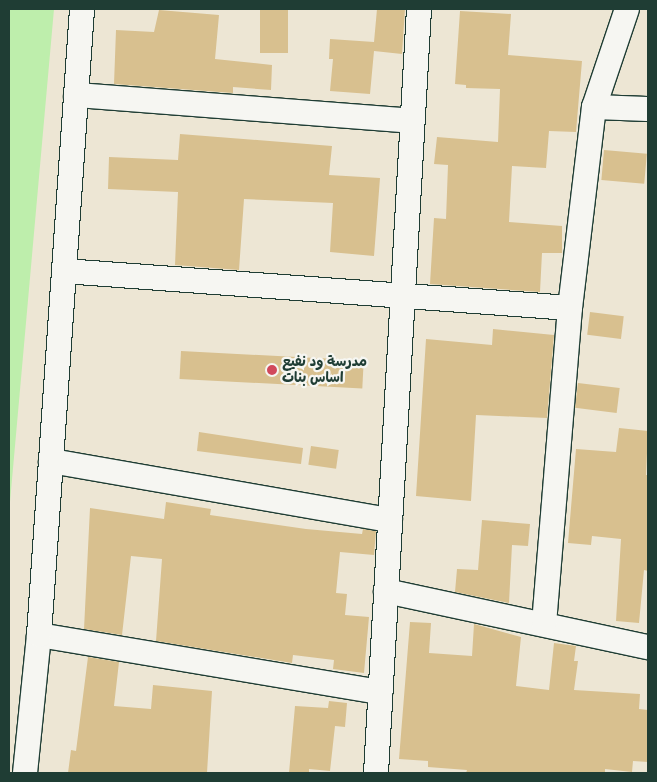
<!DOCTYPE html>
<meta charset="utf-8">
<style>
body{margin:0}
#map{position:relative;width:657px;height:782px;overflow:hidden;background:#ede6d4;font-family:"Balsamiq Sans","Playpen Sans Arabic",sans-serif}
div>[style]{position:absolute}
.green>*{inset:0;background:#beeeac}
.building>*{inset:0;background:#d8c08f;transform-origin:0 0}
.roads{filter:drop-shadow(1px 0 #1f3d34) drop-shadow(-1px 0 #1f3d34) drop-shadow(0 1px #1f3d34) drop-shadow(0 -1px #1f3d34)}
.street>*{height:24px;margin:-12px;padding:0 12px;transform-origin:12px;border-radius:12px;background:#f6f6f2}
.dots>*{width:14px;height:14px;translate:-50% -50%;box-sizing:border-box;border:2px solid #f6f6f2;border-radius:50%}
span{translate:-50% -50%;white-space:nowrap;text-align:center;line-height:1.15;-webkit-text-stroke:4.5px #f6f6f2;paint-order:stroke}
.poi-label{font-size:14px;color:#1f3d34;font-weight:700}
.left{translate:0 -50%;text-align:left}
.frame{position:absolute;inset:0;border:10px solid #1f3d34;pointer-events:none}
</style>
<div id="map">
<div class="green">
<i style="clip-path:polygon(9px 9px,54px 9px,9px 513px)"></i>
</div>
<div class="building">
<i style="left:260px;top:9px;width:28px;height:44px"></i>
<i style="clip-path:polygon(377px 9px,405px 9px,402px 54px,374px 51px,370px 94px,330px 91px,333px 59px,329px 59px,330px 39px,374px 42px)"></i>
<i style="clip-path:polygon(159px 10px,219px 15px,215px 59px,272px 65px,271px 90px,233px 87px,233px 93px,114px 84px,116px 30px,154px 32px)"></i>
<i style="clip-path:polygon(460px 11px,511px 14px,508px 55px,582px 61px,576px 132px,549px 131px,546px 168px,512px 166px,509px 222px,562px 226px,562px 253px,542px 253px,540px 292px,430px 284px,434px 218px,446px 219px,448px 165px,434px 164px,437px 137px,498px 142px,500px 89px,466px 88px,466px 85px,455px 84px)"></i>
<i style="clip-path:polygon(180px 134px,332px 146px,329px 175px,380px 178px,374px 256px,330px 252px,333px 203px,244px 199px,239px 270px,175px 265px,178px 192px,108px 189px,109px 157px,178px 160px)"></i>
<i style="left:604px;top:150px;width:43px;height:30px;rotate:5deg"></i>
<i style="left:590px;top:312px;width:34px;height:23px;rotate:7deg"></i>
<i style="clip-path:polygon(493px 329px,554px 335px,547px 418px,476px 415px,471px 501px,416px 496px,426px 339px,492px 345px)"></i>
<i style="left:181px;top:351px;width:183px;height:28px;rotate:3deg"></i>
<i style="left:578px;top:383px;width:42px;height:25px;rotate:7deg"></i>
<i style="clip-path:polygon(619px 428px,648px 431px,646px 475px,648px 475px,648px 571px,644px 570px,639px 623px,616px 621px,621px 539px,592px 536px,591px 545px,568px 543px,576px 449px,616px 452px)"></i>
<i style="clip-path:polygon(199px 432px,303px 448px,301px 464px,197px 451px)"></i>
<i style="left:311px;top:446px;width:28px;height:19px;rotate:8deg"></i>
<i style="clip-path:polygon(166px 502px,211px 509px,210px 515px,306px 529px,362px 534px,363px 529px,376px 531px,374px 555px,340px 552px,336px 593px,347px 594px,345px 615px,369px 617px,364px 673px,333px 669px,334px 660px,293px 655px,292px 663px,156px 641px,162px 559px,131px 556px,122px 635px,84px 629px,90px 508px,164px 519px)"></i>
<i style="clip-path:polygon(482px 520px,530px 524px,528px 546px,512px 545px,509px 603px,455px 592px,457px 569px,478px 570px)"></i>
<i style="clip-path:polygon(410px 622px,431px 623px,429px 653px,472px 656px,474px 624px,521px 637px,516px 686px,549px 690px,554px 643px,576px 646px,574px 661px,578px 661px,574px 690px,640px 694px,639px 709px,648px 710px,648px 762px,633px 761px,632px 772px,605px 769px,605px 773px,466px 773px,467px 770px,428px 767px,428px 761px,399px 759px)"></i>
<i style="clip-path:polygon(88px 657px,119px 662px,114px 706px,151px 709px,153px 685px,212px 691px,207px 773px,68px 773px,71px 750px,76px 751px)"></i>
<i style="clip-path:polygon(329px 701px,347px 703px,345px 727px,335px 726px,330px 771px,309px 769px,309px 773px,289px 773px,295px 706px,328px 708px)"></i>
</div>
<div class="roads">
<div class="street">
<i style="left:76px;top:95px;width:337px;rotate:4.4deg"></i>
<i style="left:594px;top:107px;width:54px;rotate:2.1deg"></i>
<i style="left:64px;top:271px;width:507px;rotate:4.18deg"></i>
<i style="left:51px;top:461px;width:344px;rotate:9.9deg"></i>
<i style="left:386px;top:591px;width:268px;rotate:12.1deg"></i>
<i style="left:544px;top:624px;width:317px;rotate:-85.3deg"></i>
<i style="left:570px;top:308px;width:202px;rotate:-83.2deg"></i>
<i style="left:594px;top:107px;width:103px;rotate:-71.4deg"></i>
<i style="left:39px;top:635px;width:346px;rotate:9.5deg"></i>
<i style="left:25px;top:773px;width:139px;rotate:-84.2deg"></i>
<i style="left:39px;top:635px;width:627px;rotate:-86.07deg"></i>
<i style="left:376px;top:773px;width:765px;rotate:-86.78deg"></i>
</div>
</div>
<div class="dots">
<i style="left:272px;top:370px;background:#d1495b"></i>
</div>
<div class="poi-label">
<span class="left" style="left:282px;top:370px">مدرسة ود نفيع<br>اساس بنات</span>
</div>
<div class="frame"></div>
</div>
